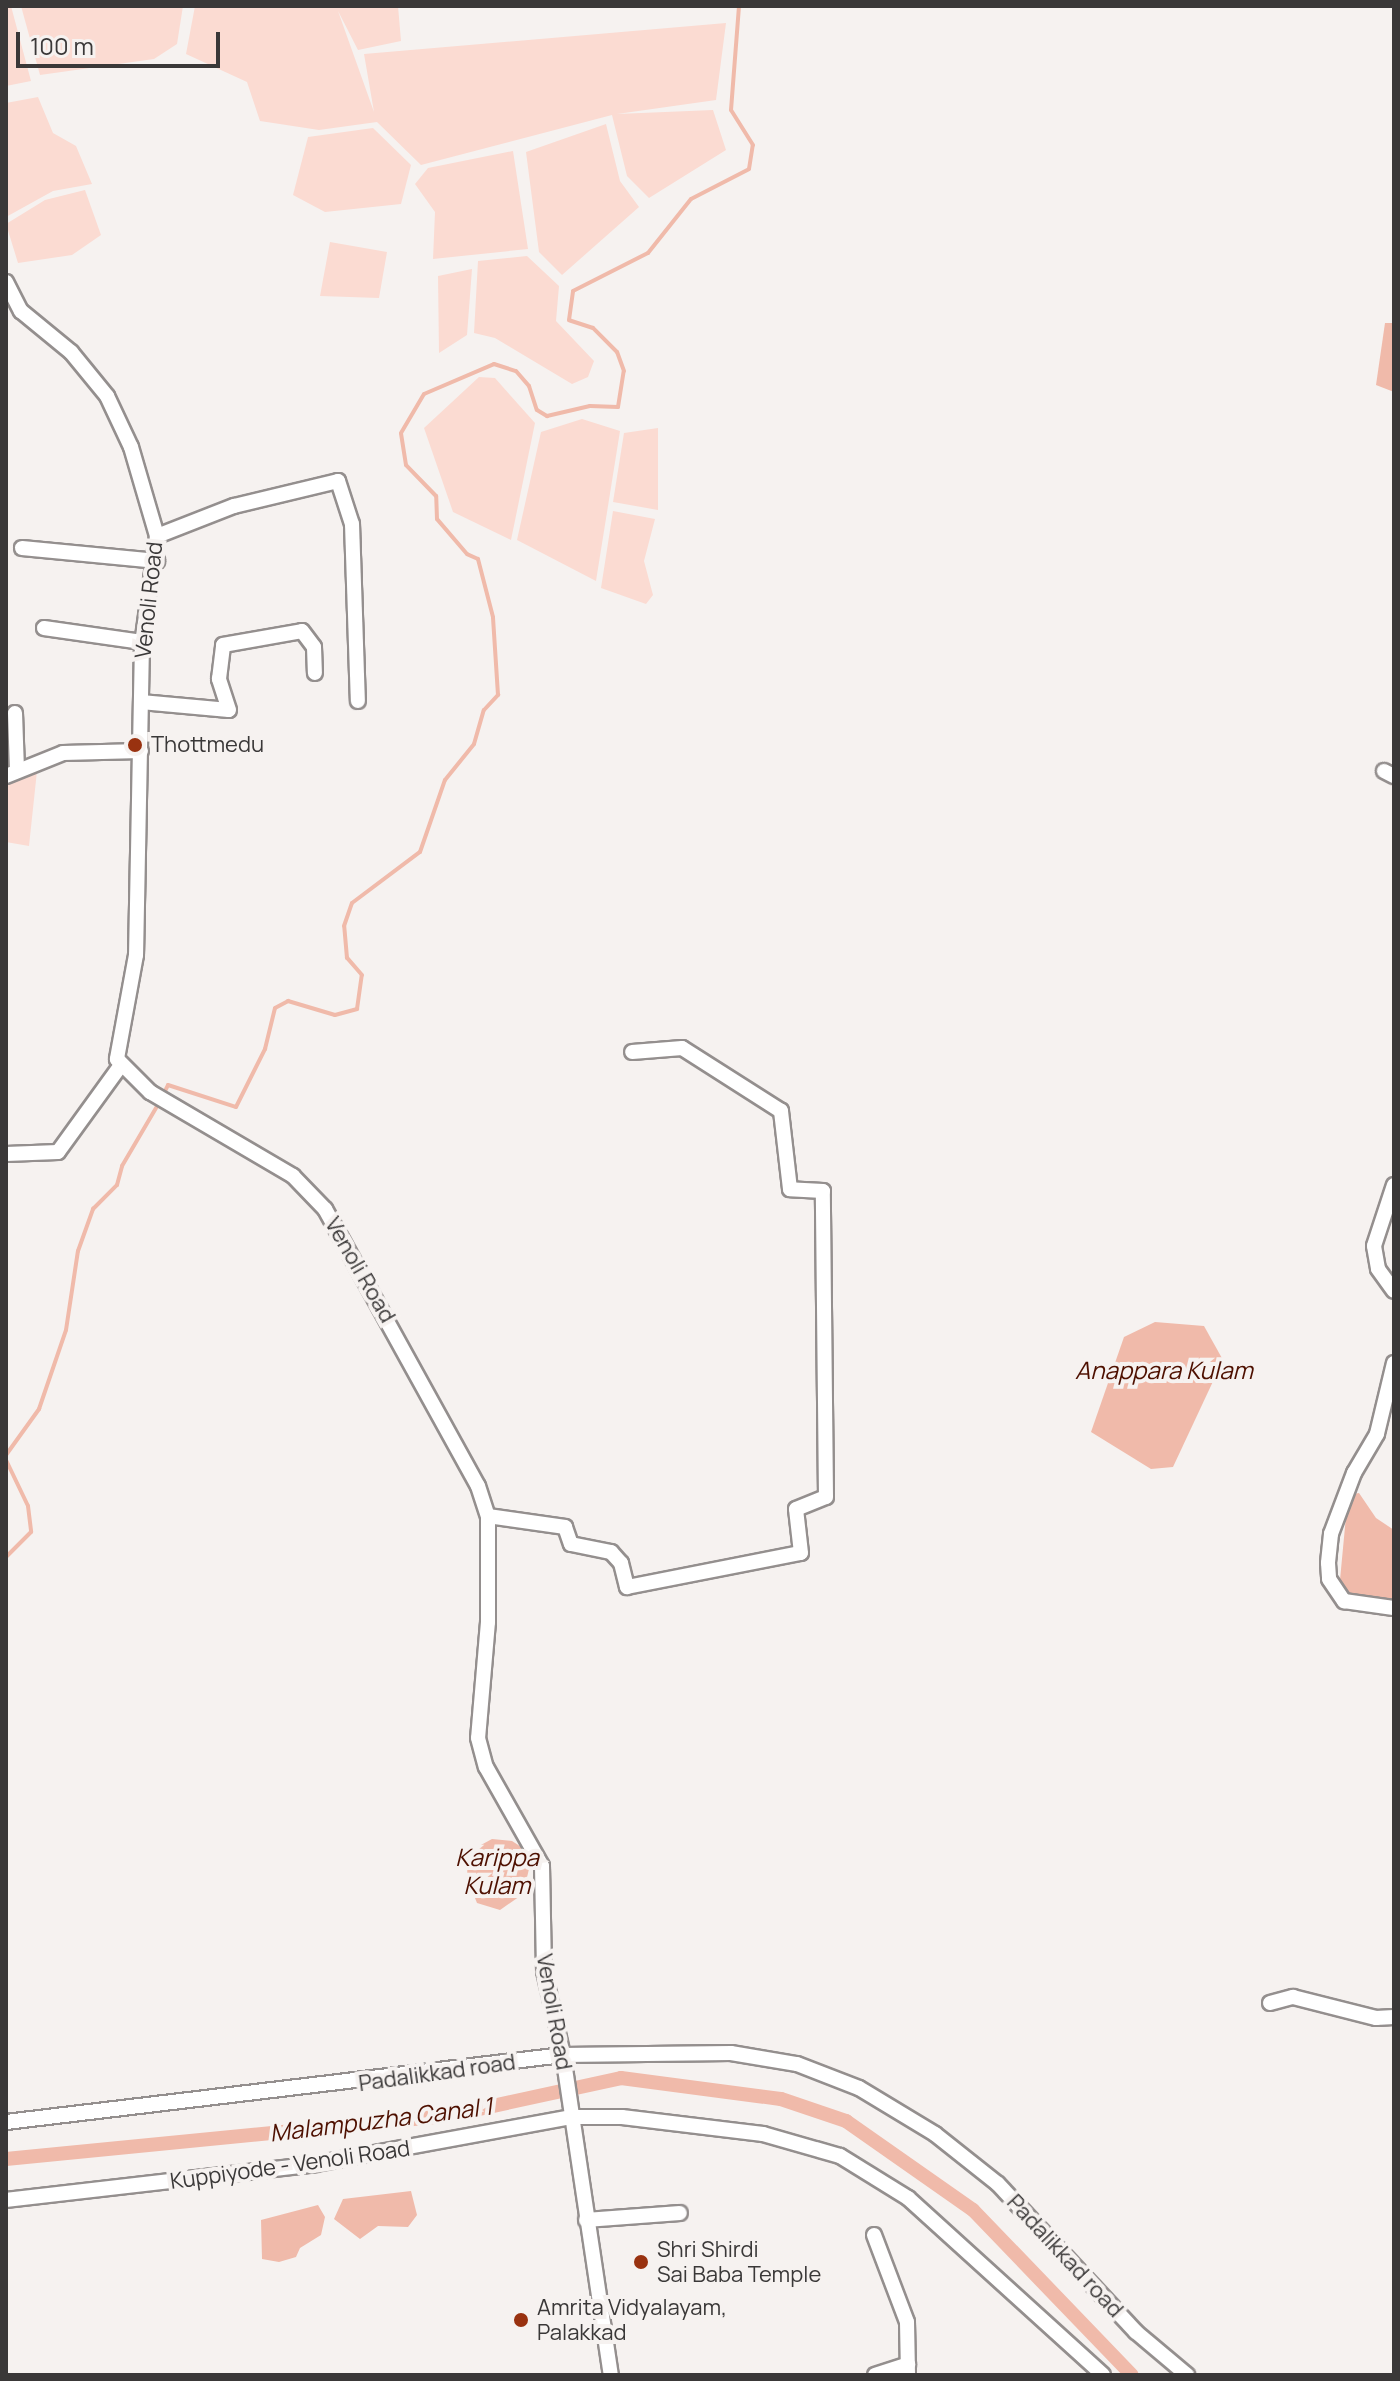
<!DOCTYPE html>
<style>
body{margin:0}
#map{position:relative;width:1400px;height:2381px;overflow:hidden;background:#f6f2f0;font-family:Manrope,sans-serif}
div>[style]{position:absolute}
.green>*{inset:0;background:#fbdbd2}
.water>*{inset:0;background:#f0baaa}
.stream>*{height:4px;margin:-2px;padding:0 2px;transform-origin:2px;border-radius:2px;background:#f0baaa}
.canal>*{height:14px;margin:-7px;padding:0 7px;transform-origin:7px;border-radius:7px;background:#f0baaa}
.roads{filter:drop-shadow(2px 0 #948f8e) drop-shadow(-2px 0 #948f8e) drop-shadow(0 2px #948f8e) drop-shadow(0 -2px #948f8e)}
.minor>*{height:14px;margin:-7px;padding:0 7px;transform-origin:7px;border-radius:7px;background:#fff}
.dots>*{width:22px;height:22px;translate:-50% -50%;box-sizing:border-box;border:4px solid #f6f2f0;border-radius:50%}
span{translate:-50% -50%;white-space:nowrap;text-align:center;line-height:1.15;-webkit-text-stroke:8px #f6f2f0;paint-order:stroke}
.street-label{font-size:22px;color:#3a3838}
.poi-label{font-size:22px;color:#3a3838}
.left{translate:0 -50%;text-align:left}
.water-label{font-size:24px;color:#4e1000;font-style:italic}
.frame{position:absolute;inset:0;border:8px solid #3a3838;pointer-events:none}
.scale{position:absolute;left:16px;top:32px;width:204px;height:36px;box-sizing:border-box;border:4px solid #3a3838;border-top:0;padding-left:10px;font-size:24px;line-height:28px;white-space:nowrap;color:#3a3838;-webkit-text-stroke:6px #f6f2f0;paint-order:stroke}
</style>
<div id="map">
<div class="green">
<i style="clip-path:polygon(6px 6px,11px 6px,31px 81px,6px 86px)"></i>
<i style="clip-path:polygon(21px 6px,183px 6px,177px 44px,154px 59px,40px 75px)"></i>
<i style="clip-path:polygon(195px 6px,398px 6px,401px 41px,358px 50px,338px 11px,374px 112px,364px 54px,726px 23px,716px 100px,617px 114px,713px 110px,726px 150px,649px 198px,627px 176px,612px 115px,421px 165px,377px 122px,319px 130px,260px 121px,247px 82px,186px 54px)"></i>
<i style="clip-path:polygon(38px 97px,53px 133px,76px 146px,92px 184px,53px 191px,6px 217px,6px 103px)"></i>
<i style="clip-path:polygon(606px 124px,620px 181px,639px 207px,562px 275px,539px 252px,526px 152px)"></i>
<i style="clip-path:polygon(373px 128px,411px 165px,401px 204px,325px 212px,293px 195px,308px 137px)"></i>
<i style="clip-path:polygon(513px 151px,528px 249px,433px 259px,435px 212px,415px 184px,428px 168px)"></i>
<i style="clip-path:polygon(85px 190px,101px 235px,72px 255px,18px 263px,6px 224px,45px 200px)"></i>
<i style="clip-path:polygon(330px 242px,387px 252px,379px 298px,320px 296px)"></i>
<i style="clip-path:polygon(527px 256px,559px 286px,556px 321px,594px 361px,588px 377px,572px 384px,495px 338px,474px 333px,478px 261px)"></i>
<i style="clip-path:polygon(472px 269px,467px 335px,439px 353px,438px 276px)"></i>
<i style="clip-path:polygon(479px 377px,495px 378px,535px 423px,511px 540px,453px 512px,424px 428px)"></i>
<i style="clip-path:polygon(582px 419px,620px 431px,596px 581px,517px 540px,541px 432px)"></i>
<i style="clip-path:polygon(658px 428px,658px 510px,613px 502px,624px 433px)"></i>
<i style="clip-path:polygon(613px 511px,655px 519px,644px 561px,653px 595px,646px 604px,601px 588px)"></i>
<i style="clip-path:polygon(37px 771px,29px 846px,6px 842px,6px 782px)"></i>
</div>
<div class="water">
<i style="clip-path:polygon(1385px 323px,1394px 323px,1394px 392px,1376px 385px)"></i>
<i style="clip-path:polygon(1155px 1322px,1204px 1326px,1223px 1360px,1173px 1467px,1151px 1469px,1091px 1432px,1124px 1337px)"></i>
<i style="clip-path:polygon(1359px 1493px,1376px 1518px,1394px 1530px,1394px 1601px,1351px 1606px,1340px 1580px,1348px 1495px)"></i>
<i style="clip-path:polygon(492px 1839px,512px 1841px,526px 1850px,529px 1869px,523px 1894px,500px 1910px,477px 1903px,467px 1878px,468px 1852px)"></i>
<i style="clip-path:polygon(411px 2191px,417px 2215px,408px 2227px,378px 2226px,360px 2239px,334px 2219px,343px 2199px)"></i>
<i style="clip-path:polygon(318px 2205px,325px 2217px,321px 2235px,300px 2248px,296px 2257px,279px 2262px,262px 2259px,261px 2220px)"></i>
</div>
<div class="stream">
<i style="left:163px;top:1095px;width:11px;rotate:-63deg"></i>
<i style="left:168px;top:1085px;width:71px;rotate:17.9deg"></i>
<i style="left:236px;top:1107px;width:65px;rotate:-63.4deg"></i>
<i style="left:265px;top:1049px;width:42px;rotate:-76.3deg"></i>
<i style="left:275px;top:1008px;width:15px;rotate:-28deg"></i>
<i style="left:288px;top:1001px;width:49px;rotate:16.6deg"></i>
<i style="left:335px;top:1015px;width:23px;rotate:-15deg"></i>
<i style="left:357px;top:1009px;width:34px;rotate:-82deg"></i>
<i style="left:362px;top:975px;width:23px;rotate:-131deg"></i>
<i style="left:347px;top:958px;width:32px;rotate:-95deg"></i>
<i style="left:344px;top:926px;width:24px;rotate:-71deg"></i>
<i style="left:352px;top:903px;width:85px;rotate:-36.9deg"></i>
<i style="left:420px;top:852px;width:76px;rotate:-70.9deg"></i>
<i style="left:445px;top:780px;width:46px;rotate:-51.1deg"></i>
<i style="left:474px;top:744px;width:35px;rotate:-74deg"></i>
<i style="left:484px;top:710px;width:21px;rotate:-47deg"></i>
<i style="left:498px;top:695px;width:78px;rotate:-93.7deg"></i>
<i style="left:493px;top:617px;width:60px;rotate:-104.5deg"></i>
<i style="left:478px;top:559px;width:12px;rotate:-156deg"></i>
<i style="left:467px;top:554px;width:46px;rotate:-130.6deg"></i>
<i style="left:437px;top:519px;width:23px;rotate:-92deg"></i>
<i style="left:436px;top:496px;width:43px;rotate:-134.1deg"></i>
<i style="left:406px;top:465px;width:32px;rotate:-99deg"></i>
<i style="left:401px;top:433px;width:45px;rotate:-59.5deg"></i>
<i style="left:424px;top:394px;width:76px;rotate:-23.2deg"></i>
<i style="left:494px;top:364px;width:23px;rotate:18deg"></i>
<i style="left:516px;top:371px;width:20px;rotate:49deg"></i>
<i style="left:529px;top:386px;width:25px;rotate:72deg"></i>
<i style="left:537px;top:410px;width:12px;rotate:31deg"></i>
<i style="left:547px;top:416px;width:44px;rotate:-13.1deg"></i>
<i style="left:590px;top:406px;width:28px;rotate:2deg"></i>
<i style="left:618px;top:407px;width:36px;rotate:-81deg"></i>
<i style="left:624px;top:371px;width:20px;rotate:-110deg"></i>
<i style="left:617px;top:352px;width:34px;rotate:-135deg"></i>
<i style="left:593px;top:328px;width:25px;rotate:-162deg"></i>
<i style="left:569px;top:320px;width:29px;rotate:-82deg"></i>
<i style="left:573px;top:291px;width:84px;rotate:-26.9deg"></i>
<i style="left:648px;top:253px;width:69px;rotate:-51.5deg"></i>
<i style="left:691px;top:199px;width:65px;rotate:-27.3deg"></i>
<i style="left:749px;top:169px;width:24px;rotate:-81deg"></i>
<i style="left:753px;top:145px;width:41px;rotate:-122.2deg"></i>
<i style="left:731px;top:110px;width:104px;rotate:-85.6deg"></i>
<i style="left:6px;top:1455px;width:57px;rotate:-54.3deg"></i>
<i style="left:39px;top:1409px;width:83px;rotate:-71.1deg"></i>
<i style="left:66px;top:1330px;width:80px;rotate:-81.4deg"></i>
<i style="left:78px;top:1251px;width:45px;rotate:-70.3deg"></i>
<i style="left:93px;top:1209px;width:34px;rotate:-45deg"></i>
<i style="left:117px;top:1185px;width:20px;rotate:-75deg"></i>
<i style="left:122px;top:1166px;width:73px;rotate:-59.6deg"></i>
<i style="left:6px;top:1460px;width:51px;rotate:64.4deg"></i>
<i style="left:28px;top:1506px;width:26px;rotate:83deg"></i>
<i style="left:31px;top:1532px;width:35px;rotate:135deg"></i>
</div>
<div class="canal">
<i style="left:6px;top:2159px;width:443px;rotate:-5.6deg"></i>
<i style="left:447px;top:2116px;width:178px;rotate:-12.3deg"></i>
<i style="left:621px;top:2078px;width:161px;rotate:7.5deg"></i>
<i style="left:781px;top:2099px;width:69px;rotate:18.7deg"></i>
<i style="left:846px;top:2121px;width:155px;rotate:35deg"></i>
<i style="left:973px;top:2210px;width:229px;rotate:46.1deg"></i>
</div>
<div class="roads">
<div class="minor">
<i style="left:6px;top:282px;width:33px;rotate:63deg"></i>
<i style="left:21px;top:311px;width:65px;rotate:39.4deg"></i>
<i style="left:71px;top:352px;width:57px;rotate:50.7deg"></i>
<i style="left:107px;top:396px;width:56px;rotate:64.8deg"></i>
<i style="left:131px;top:447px;width:93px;rotate:73.7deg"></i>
<i style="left:157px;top:536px;width:109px;rotate:97.9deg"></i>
<i style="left:142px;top:644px;width:311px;rotate:91.1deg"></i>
<i style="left:136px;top:955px;width:106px;rotate:100.4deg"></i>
<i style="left:117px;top:1059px;width:47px;rotate:45deg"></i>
<i style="left:150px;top:1092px;width:166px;rotate:30.4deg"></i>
<i style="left:293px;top:1176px;width:46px;rotate:45.9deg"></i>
<i style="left:325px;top:1209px;width:316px;rotate:61.1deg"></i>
<i style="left:478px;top:1486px;width:32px;rotate:72deg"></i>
<i style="left:488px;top:1516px;width:106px;rotate:90deg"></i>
<i style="left:488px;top:1622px;width:116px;rotate:94.9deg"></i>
<i style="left:478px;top:1738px;width:30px;rotate:75deg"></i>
<i style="left:486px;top:1767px;width:114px;rotate:60.5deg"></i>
<i style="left:542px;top:1866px;width:105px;rotate:88.9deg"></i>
<i style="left:544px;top:1971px;width:86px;rotate:77.3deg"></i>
<i style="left:563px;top:2055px;width:324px;rotate:81.5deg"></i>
<i style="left:157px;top:536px;width:83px;rotate:-21.3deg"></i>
<i style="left:234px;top:506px;width:107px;rotate:-13.5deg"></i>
<i style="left:338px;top:481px;width:45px;rotate:72deg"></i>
<i style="left:352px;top:524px;width:177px;rotate:88.1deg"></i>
<i style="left:22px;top:548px;width:136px;rotate:5.5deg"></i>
<i style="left:44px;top:628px;width:99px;rotate:8.1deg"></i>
<i style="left:141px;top:702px;width:88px;rotate:5.2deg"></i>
<i style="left:229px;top:710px;width:33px;rotate:-108deg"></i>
<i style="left:219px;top:679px;width:34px;rotate:-83deg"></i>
<i style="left:223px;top:645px;width:80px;rotate:-10deg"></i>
<i style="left:302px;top:631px;width:20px;rotate:53deg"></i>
<i style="left:314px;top:647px;width:26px;rotate:88deg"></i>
<i style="left:15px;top:713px;width:58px;rotate:88deg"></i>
<i style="left:1384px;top:771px;width:11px;rotate:27deg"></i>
<i style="left:6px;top:776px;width:61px;rotate:-22deg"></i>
<i style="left:63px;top:753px;width:78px;rotate:-1.5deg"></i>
<i style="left:6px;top:1154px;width:52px;rotate:-2.2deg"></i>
<i style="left:58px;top:1152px;width:107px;rotate:-54.1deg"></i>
<i style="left:1394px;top:1185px;width:64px;rotate:108.2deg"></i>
<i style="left:1374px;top:1246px;width:23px;rotate:80deg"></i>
<i style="left:1378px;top:1269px;width:27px;rotate:54deg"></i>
<i style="left:1394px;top:1363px;width:73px;rotate:103.5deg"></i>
<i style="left:1377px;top:1434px;width:45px;rotate:120.5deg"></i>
<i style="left:1354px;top:1473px;width:65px;rotate:110.7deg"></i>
<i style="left:1331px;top:1534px;width:29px;rotate:96deg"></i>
<i style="left:1328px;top:1563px;width:16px;rotate:86deg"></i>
<i style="left:1329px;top:1579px;width:27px;rotate:56deg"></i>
<i style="left:1344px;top:1601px;width:50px;rotate:8deg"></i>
<i style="left:488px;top:1516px;width:78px;rotate:8.1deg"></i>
<i style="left:565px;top:1527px;width:18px;rotate:71deg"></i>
<i style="left:571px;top:1544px;width:41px;rotate:11.3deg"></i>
<i style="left:611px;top:1552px;width:15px;rotate:48deg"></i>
<i style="left:621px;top:1563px;width:25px;rotate:76deg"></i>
<i style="left:627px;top:1587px;width:177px;rotate:-11.1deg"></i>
<i style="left:801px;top:1553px;width:44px;rotate:-96.5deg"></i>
<i style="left:796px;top:1509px;width:32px;rotate:-22deg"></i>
<i style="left:826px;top:1497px;width:306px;rotate:-90.6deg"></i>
<i style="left:823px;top:1191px;width:33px;rotate:-177deg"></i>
<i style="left:790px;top:1189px;width:79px;rotate:-96.6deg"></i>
<i style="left:781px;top:1111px;width:117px;rotate:-147.5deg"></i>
<i style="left:682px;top:1048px;width:50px;rotate:175.4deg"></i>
<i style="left:1270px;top:2003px;width:24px;rotate:-15deg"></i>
<i style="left:1293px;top:1997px;width:86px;rotate:14.2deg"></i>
<i style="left:1376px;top:2018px;width:18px;rotate:-3deg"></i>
<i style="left:6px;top:2122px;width:561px;rotate:-6.86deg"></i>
<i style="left:563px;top:2055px;width:168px;rotate:-0.7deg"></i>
<i style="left:731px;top:2053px;width:67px;rotate:9.5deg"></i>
<i style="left:797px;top:2064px;width:66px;rotate:21.2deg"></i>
<i style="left:859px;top:2088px;width:89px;rotate:31.2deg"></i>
<i style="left:935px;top:2134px;width:80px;rotate:38.4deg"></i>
<i style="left:998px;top:2184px;width:202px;rotate:47deg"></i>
<i style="left:1136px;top:2332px;width:67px;rotate:40.1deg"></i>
<i style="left:6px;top:2200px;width:311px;rotate:-6.6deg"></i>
<i style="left:315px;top:2164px;width:260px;rotate:-10.4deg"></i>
<i style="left:571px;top:2117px;width:51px"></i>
<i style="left:622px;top:2117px;width:142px;rotate:6.9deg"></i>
<i style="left:763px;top:2134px;width:80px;rotate:15.9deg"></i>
<i style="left:840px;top:2156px;width:80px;rotate:31.7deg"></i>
<i style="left:908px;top:2198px;width:263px;rotate:42.2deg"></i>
<i style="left:586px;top:2220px;width:94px;rotate:-4.3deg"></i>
<i style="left:874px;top:2235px;width:93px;rotate:69.2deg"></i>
<i style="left:907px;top:2322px;width:53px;rotate:88.9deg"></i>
<i style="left:875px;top:2375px;width:35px;rotate:-18deg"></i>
</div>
</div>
<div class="dots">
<i style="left:135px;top:745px;background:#993210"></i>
<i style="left:641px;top:2262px;background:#993210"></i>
<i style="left:521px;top:2320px;background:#993210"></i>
</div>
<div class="street-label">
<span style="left:149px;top:600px;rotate:-84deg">Venoli Road</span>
<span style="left:360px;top:1270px;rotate:60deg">Venoli Road</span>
<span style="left:554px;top:2012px;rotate:80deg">Venoli Road</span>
<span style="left:437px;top:2073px;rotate:-8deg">Padalikkad road</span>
<span style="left:290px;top:2165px;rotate:-8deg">Kuppiyode - Venoli Road</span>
<span style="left:1065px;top:2256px;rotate:47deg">Padalikkad road</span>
</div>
<div class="poi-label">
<span class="left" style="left:151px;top:745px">Thottmedu</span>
<span class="left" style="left:657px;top:2262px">Shri Shirdi<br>Sai Baba Temple</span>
<span class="left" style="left:537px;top:2320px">Amrita Vidyalayam,<br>Palakkad</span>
</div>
<div class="water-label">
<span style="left:1164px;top:1370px">Anappara Kulam</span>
<span style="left:497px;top:1871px">Karippa<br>Kulam</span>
<span style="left:381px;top:2119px;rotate:-7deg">Malampuzha Canal 1</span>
</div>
<div class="frame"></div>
<div class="scale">100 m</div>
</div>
